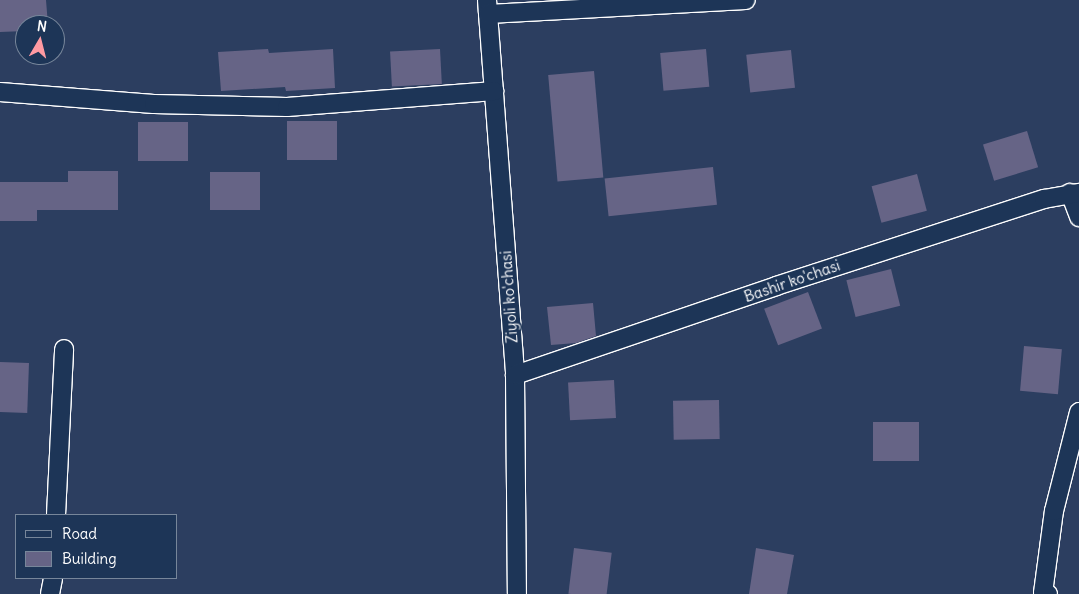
<!DOCTYPE html>
<style>
body{margin:0}
#map{position:relative;width:1079px;height:594px;overflow:hidden;background:#2c3e60;font-family:Delius,sans-serif}
div>[style]{position:absolute}
.building>*{inset:0;background:#666486;transform-origin:0 0}
.roads{filter:drop-shadow(1px 0 #fff) drop-shadow(-1px 0 #fff) drop-shadow(0 1px #fff) drop-shadow(0 -1px #fff)}
.minor>*{height:18px;margin:-9px;padding:0 9px;transform-origin:9px;border-radius:9px;background:#1d3557}
span{translate:-50% -50%;white-space:nowrap;text-align:center;line-height:1.15;-webkit-text-stroke:4px #1d3557;paint-order:stroke}
.street-label{font-size:15px;color:#fff}
.legend{position:absolute;left:15px;top:514px;width:162px;height:65px;box-sizing:border-box;background:#1d3557;border:1px solid #77869a;margin:0;padding:6px 9px;list-style:none;font-size:15px;color:#fff}
.legend li{display:flex;align-items:center;gap:10px;height:25px}
.legend b{width:25px;border:1px solid #77869a}
.north{position:absolute;left:15px;top:15px;width:50px;height:50px;box-sizing:border-box;background:#1d3557;border:1px solid #77869a;border-radius:50%;rotate:8deg;font-size:14px;font-weight:700;line-height:20px;text-align:center;color:#fff}
.north::after{content:'';display:block;margin:auto;width:18px;height:22px;background:#ff9aa2;clip-path:polygon(50% 0,100% 100%,50% 72%,0 100%)}
</style>
<div id="map">
<div class="building">
<i style="clip-path:polygon(0 0,46px 0,48px 25px,25px 25px,25px 31px,0 32px)"></i>
<i style="clip-path:polygon(268px 49px,269px 53px,333px 49px,335px 88px,286px 91px,285px 87px,221px 91px,218px 52px)"></i>
<i style="left:440px;top:49px;width:35px;height:50px;rotate:87deg"></i>
<i style="left:706px;top:49px;width:38px;height:46px;rotate:85deg"></i>
<i style="left:791px;top:50px;width:38px;height:45px;rotate:84deg"></i>
<i style="left:594px;top:71px;width:107px;height:46px;rotate:85deg"></i>
<i style="left:287px;top:121px;width:50px;height:39px"></i>
<i style="left:138px;top:122px;width:50px;height:39px"></i>
<i style="left:1027px;top:131px;width:38px;height:46px;rotate:73deg"></i>
<i style="left:713px;top:167px;width:38px;height:109px;rotate:84deg"></i>
<i style="clip-path:polygon(68px 171px,118px 171px,118px 210px,37px 210px,37px 221px,0 221px,0 182px,68px 182px)"></i>
<i style="left:210px;top:172px;width:50px;height:38px"></i>
<i style="left:917px;top:174px;width:38px;height:47px;rotate:75deg"></i>
<i style="left:891px;top:269px;width:38px;height:46px;rotate:76deg"></i>
<i style="left:808px;top:292px;width:39px;height:47px;rotate:69deg"></i>
<i style="clip-path:polygon(593px 303px,596px 336px,576px 343px,551px 345px,547px 307px)"></i>
<i style="left:1024px;top:346px;width:38px;height:45px;rotate:5deg"></i>
<i style="left:0;top:362px;width:29px;height:50px;rotate:2deg"></i>
<i style="left:614px;top:380px;width:38px;height:46px;rotate:87deg"></i>
<i style="left:719px;top:400px;width:39px;height:46px;rotate:89deg"></i>
<i style="left:873px;top:422px;width:46px;height:39px"></i>
<i style="left:574px;top:548px;width:38px;height:46px;rotate:7deg"></i>
<i style="clip-path:polygon(756px 548px,794px 555px,787px 594px,749px 594px)"></i>
</div>
<div class="roads">
<div class="minor">
<i style="left:487px;top:0;width:376px;rotate:85.7deg"></i>
<i style="left:515px;top:375px;width:219px;rotate:89.5deg"></i>
<i style="left:488px;top:14px;width:258px;rotate:-3.1deg"></i>
<i style="left:0;top:92px;width:154px;rotate:4.5deg"></i>
<i style="left:154px;top:104px;width:133px;rotate:1.3deg"></i>
<i style="left:287px;top:107px;width:208px;rotate:-4.4deg"></i>
<i style="left:1070px;top:193px;width:26px;rotate:69deg"></i>
<i style="left:515px;top:375px;width:276px;rotate:-18.8deg"></i>
<i style="left:776px;top:286px;width:282px;rotate:-18deg"></i>
<i style="left:1044px;top:199px;width:36px;rotate:-10deg"></i>
<i style="left:56px;top:515px;width:166px;rotate:-87.2deg"></i>
<i style="left:50px;top:594px;width:16px;rotate:-79deg"></i>
<i style="left:1048px;top:594px;width:5px;rotate:-169deg"></i>
<i style="left:1043px;top:593px;width:83px;rotate:-82.4deg"></i>
<i style="left:1054px;top:511px;width:102px;rotate:-75.8deg"></i>
</div>
</div>
<div class="street-label">
<span style="left:792px;top:281px;rotate:-19deg">Bashir ko'chasi</span>
<span style="left:509px;top:297px;rotate:-94deg">Ziyoli ko'chasi</span>
</div>
<ul class="legend">
<li><b style="height:6px;background:#1d3557"></b>Road</li>
<li><b style="height:14px;background:#666486"></b>Building</li>
</ul>
<div class="north">N</div>
</div>
